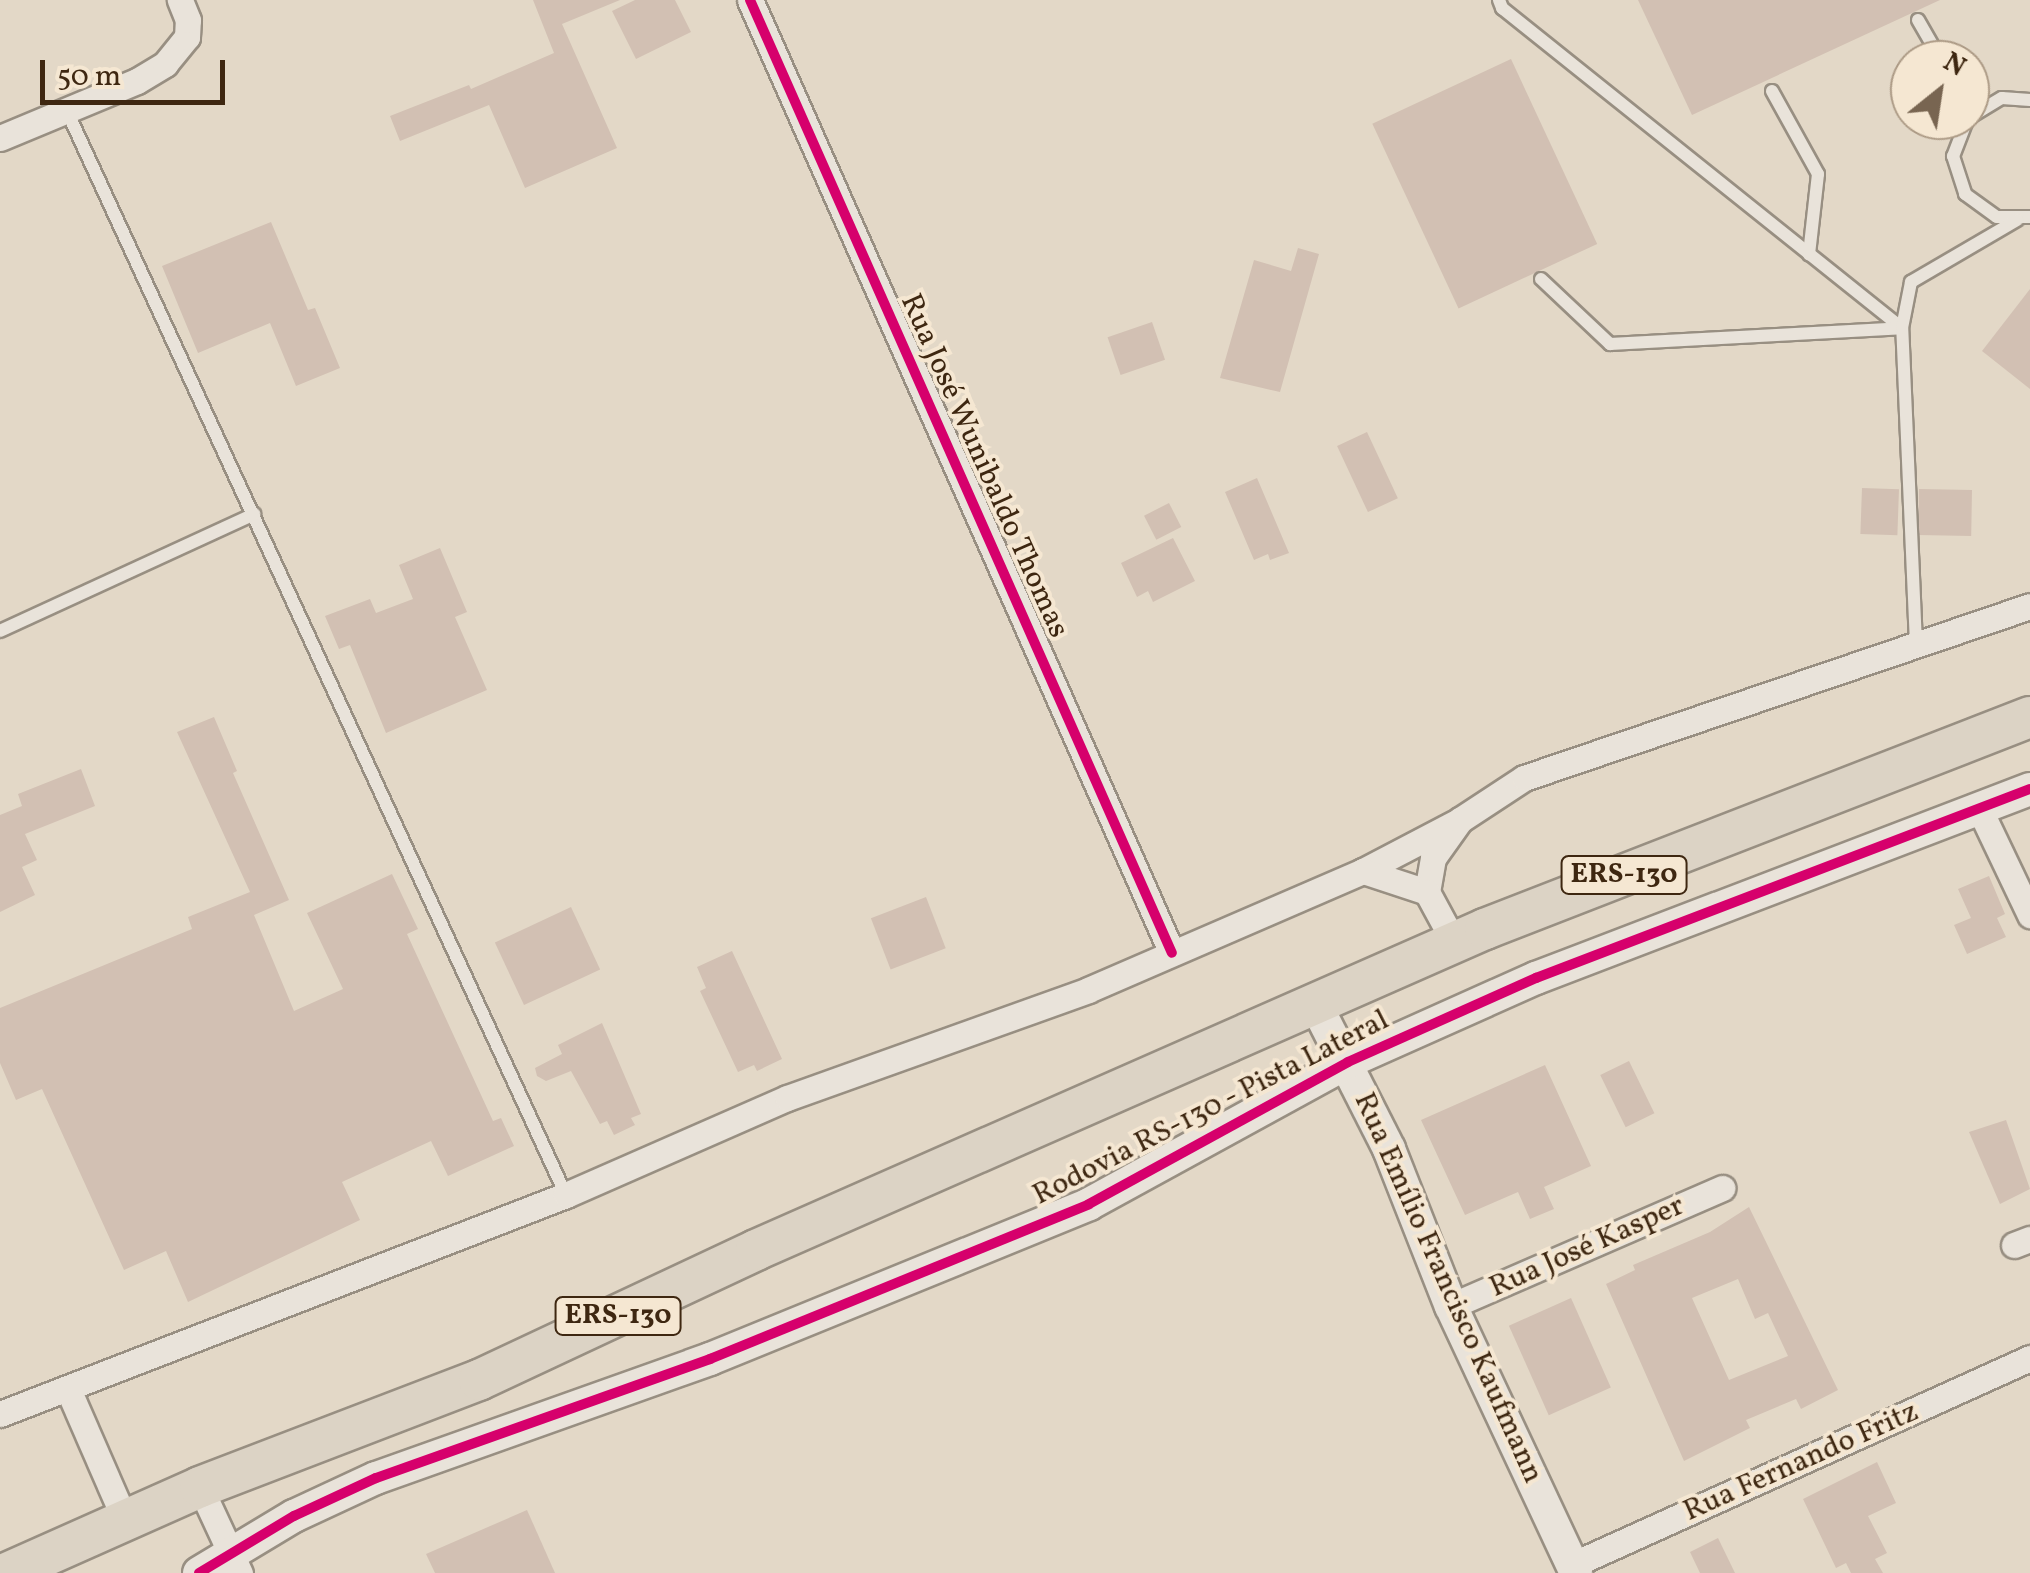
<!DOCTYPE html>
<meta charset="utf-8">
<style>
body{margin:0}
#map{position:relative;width:2030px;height:1573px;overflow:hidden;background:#e3d8c7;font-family:Vollkorn,serif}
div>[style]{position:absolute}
.building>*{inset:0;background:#d2c0b3;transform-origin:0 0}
.roads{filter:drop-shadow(2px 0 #988f82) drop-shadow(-2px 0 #988f82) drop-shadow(0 2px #988f82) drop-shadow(0 -2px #988f82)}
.service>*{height:12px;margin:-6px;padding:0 6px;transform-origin:6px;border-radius:6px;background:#e9e3da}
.minor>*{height:25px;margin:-12.5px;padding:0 12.5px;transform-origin:12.5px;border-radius:12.5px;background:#e9e3da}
.tertiary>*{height:32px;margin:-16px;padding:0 16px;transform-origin:16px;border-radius:16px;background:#e9e3da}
.primary>*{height:40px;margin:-20px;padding:0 20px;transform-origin:20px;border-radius:20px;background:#dcd3c5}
.cycleway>*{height:10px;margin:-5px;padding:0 5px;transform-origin:5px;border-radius:5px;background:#d6006c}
span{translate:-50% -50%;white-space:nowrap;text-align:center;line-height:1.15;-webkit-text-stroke:8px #f5e7d2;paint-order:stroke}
.shield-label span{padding:2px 8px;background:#f5e7d2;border:2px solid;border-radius:8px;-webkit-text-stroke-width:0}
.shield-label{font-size:28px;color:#3e2711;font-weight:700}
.street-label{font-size:30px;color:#3e2711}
.north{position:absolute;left:1890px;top:40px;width:100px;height:100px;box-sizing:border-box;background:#f5e7d2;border:2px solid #ac9a85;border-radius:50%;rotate:30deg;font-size:28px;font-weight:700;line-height:40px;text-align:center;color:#3e2711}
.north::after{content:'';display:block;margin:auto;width:35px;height:45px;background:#786551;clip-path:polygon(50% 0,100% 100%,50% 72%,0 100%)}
.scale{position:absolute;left:40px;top:60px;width:185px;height:45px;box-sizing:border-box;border:5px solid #3e2711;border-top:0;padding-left:12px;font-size:30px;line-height:35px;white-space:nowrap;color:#3e2711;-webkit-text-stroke:8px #f5e7d2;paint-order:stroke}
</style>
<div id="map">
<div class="building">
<i style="clip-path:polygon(533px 0,620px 0,562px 24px,617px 148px,525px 188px,489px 105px,400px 141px,390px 116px,469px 85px,471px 89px,554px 53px)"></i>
<i style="clip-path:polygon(635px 0,675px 0,691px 32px,636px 59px,612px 11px)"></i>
<i style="clip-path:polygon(1638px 0,1940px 0,1692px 115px)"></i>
<i style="left:1511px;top:59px;width:204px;height:153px;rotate:65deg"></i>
<i style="clip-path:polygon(271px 222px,308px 310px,315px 308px,340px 368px,296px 386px,270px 323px,198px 353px,162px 266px)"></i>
<i style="clip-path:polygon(1298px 248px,1319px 254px,1280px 392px,1220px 378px,1254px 260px,1291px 271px)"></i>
<i style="clip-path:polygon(2030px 289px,2030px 389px,1982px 351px)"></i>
<i style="left:1152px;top:322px;width:40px;height:47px;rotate:71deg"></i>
<i style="left:1367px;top:432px;width:73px;height:33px;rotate:65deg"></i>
<i style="clip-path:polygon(1257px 478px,1289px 553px,1270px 560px,1268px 554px,1254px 560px,1225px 492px)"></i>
<i style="left:1862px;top:488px;width:37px;height:46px;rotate:2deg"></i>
<i style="left:1919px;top:489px;width:53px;height:46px;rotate:1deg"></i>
<i style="left:1169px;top:503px;width:27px;height:28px;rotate:63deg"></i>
<i style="clip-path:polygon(1173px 538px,1195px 581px,1153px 602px,1148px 591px,1137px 597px,1121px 563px)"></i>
<i style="clip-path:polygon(440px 548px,467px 612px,455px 617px,487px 690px,386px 733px,350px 645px,339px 649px,325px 616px,370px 599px,376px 613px,413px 599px,399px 565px)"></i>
<i style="clip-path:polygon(214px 717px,237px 771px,233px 773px,289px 900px,254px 915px,294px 1011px,343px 989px,307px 913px,392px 874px,418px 929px,407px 934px,493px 1121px,501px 1118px,514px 1146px,448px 1176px,431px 1141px,342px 1182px,360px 1220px,188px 1302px,166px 1251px,124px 1270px,42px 1089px,16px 1100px,0 1063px,0 1008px,192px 929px,188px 917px,250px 892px,177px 732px)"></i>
<i style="clip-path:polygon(81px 769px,95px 806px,25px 834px,37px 860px,22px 867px,35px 895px,0 912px,0 815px,22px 806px,18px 794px)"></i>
<i style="clip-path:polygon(1989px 876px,2005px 914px,1997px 918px,2006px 937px,1967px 954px,1954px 925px,1971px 918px,1958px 889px)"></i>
<i style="left:926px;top:897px;width:55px;height:59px;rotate:69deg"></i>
<i style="left:571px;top:907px;width:69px;height:84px;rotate:65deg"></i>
<i style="clip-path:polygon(732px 951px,782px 1059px,757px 1071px,754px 1065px,738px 1072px,700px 991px,706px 988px,697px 967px)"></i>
<i style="clip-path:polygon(602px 1023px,641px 1114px,631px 1118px,635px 1125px,614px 1135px,607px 1121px,600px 1124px,571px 1071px,546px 1081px,537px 1076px,535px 1068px,562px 1054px,558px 1045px)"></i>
<i style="left:1629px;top:1061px;width:58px;height:32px;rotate:64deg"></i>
<i style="clip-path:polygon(1545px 1065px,1591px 1166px,1544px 1187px,1554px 1209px,1530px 1219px,1518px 1192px,1465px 1215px,1421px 1120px)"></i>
<i style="clip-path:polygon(2006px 1120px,2030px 1189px,2000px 1204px,1969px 1132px)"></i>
<i style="clip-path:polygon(evenodd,1749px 1207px,1838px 1390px,1801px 1409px,1796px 1399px,1746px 1420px,1750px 1428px,1684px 1461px,1606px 1284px,1635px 1270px,1633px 1265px,1710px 1232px,1749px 1207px,1738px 1279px,1755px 1319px,1768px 1313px,1788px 1356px,1729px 1380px,1692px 1298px,1738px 1279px)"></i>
<i style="left:1571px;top:1298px;width:98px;height:68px;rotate:66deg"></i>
<i style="clip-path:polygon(1877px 1462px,1896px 1503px,1868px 1516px,1887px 1553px,1875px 1559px,1883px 1573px,1851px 1573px,1846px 1563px,1836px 1568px,1803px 1499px)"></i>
<i style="clip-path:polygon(527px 1510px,555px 1573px,435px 1573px,426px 1554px)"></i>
<i style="clip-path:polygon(1718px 1538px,1735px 1573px,1700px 1573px,1690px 1552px)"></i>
</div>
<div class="roads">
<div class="service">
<i style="left:1499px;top:0;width:9px;rotate:69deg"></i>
<i style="left:1502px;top:8px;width:512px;rotate:38.66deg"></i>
<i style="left:1918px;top:20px;width:46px;rotate:60.1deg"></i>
<i style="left:1772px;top:91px;width:95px;rotate:61deg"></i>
<i style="left:1818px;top:174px;width:81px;rotate:96.4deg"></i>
<i style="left:66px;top:109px;width:1196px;rotate:65.28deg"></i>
<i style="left:1970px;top:117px;width:37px;rotate:-31deg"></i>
<i style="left:2002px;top:98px;width:28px;rotate:4deg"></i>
<i style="left:1967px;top:120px;width:39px;rotate:111deg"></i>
<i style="left:1953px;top:156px;width:40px;rotate:72deg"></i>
<i style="left:1965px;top:194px;width:39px;rotate:36deg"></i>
<i style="left:1997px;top:217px;width:33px"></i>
<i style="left:1541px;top:279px;width:95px;rotate:43.3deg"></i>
<i style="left:1610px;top:344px;width:292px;rotate:-3.1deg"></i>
<i style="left:0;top:631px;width:280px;rotate:-24.7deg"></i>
<i style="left:1916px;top:644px;width:316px;rotate:-92.5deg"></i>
<i style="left:1902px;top:328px;width:47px;rotate:-78.9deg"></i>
<i style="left:1911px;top:282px;width:123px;rotate:-30.3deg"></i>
</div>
<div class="minor">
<i style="left:750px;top:0;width:1042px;rotate:66.12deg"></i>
<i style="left:0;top:138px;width:148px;rotate:-22.6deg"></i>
<i style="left:137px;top:81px;width:33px;rotate:-31deg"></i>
<i style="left:165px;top:64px;width:35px;rotate:-51deg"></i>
<i style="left:187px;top:37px;width:17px;rotate:-87deg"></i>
<i style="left:188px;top:20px;width:22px;rotate:-112deg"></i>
<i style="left:1979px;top:808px;width:119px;rotate:64.5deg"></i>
<i style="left:1363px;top:871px;width:104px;rotate:-27.6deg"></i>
<i style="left:1427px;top:892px;width:35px;rotate:-80deg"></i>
<i style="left:1433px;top:858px;width:47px;rotate:-54.6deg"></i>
<i style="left:1460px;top:820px;width:77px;rotate:-33.3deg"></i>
<i style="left:1524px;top:778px;width:534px;rotate:-18.77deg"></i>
<i style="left:2014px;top:1245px;width:17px;rotate:-21deg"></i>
<i style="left:1451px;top:1306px;width:296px;rotate:-23.5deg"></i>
<i style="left:68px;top:1389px;width:143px;rotate:66.5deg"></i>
<i style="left:0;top:1414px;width:607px;rotate:-21.15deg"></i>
<i style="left:566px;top:1195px;width:241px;rotate:-23.7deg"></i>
<i style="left:787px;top:1098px;width:320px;rotate:-19.7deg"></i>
<i style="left:1088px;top:990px;width:300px;rotate:-23.4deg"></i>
<i style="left:1363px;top:871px;width:67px;rotate:18.2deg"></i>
<i style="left:1427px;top:892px;width:57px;rotate:61.6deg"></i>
<i style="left:200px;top:1487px;width:95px;rotate:65.1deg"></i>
<i style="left:1572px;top:1565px;width:503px;rotate:-24.32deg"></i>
</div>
<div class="tertiary">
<i style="left:1316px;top:1005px;width:161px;rotate:63.1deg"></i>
<i style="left:1389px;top:1149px;width:169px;rotate:68.5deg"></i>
<i style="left:1451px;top:1306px;width:295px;rotate:64.9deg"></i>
<i style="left:199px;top:1573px;width:111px;rotate:-31deg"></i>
<i style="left:294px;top:1516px;width:90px;rotate:-24.9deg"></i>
<i style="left:376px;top:1478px;width:355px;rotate:-19.6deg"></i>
<i style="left:710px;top:1359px;width:409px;rotate:-22.2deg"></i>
<i style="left:1089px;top:1204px;width:295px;rotate:-28.7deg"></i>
<i style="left:1348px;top:1062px;width:206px;rotate:-24.1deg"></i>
<i style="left:1536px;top:978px;width:529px;rotate:-20.94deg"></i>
</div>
<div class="primary">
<i style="left:7px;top:1573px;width:211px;rotate:-24deg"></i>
<i style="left:200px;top:1487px;width:299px;rotate:-21deg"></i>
<i style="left:479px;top:1380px;width:306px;rotate:-25.1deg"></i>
<i style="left:756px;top:1250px;width:797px;rotate:-23.77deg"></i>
<i style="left:1485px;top:929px;width:585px;rotate:-21.26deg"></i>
</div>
</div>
<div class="cycleway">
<i style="left:750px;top:0;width:1042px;rotate:66.12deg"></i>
<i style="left:199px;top:1573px;width:111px;rotate:-31deg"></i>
<i style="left:294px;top:1516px;width:90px;rotate:-24.9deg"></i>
<i style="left:376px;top:1478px;width:355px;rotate:-19.6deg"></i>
<i style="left:710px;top:1359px;width:409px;rotate:-22.2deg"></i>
<i style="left:1089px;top:1204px;width:295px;rotate:-28.7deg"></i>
<i style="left:1348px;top:1062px;width:206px;rotate:-24.1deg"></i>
<i style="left:1536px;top:978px;width:529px;rotate:-20.94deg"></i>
</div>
<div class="shield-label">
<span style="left:1624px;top:875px">ERS-130</span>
<span style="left:618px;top:1316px">ERS-130</span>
</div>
<div class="street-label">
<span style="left:984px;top:466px;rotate:66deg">Rua José Wunibaldo Thomas</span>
<span style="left:1211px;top:1108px;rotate:-27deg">Rodovia RS-130 - Pista Lateral</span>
<span style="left:1587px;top:1247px;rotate:-24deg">Rua José Kasper</span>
<span style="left:1448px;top:1288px;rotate:66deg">Rua Emílio Francisco Kaufmann</span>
<span style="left:1801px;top:1462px;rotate:-24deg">Rua Fernando Fritz</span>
</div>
<div class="north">N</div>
<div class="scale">50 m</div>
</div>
